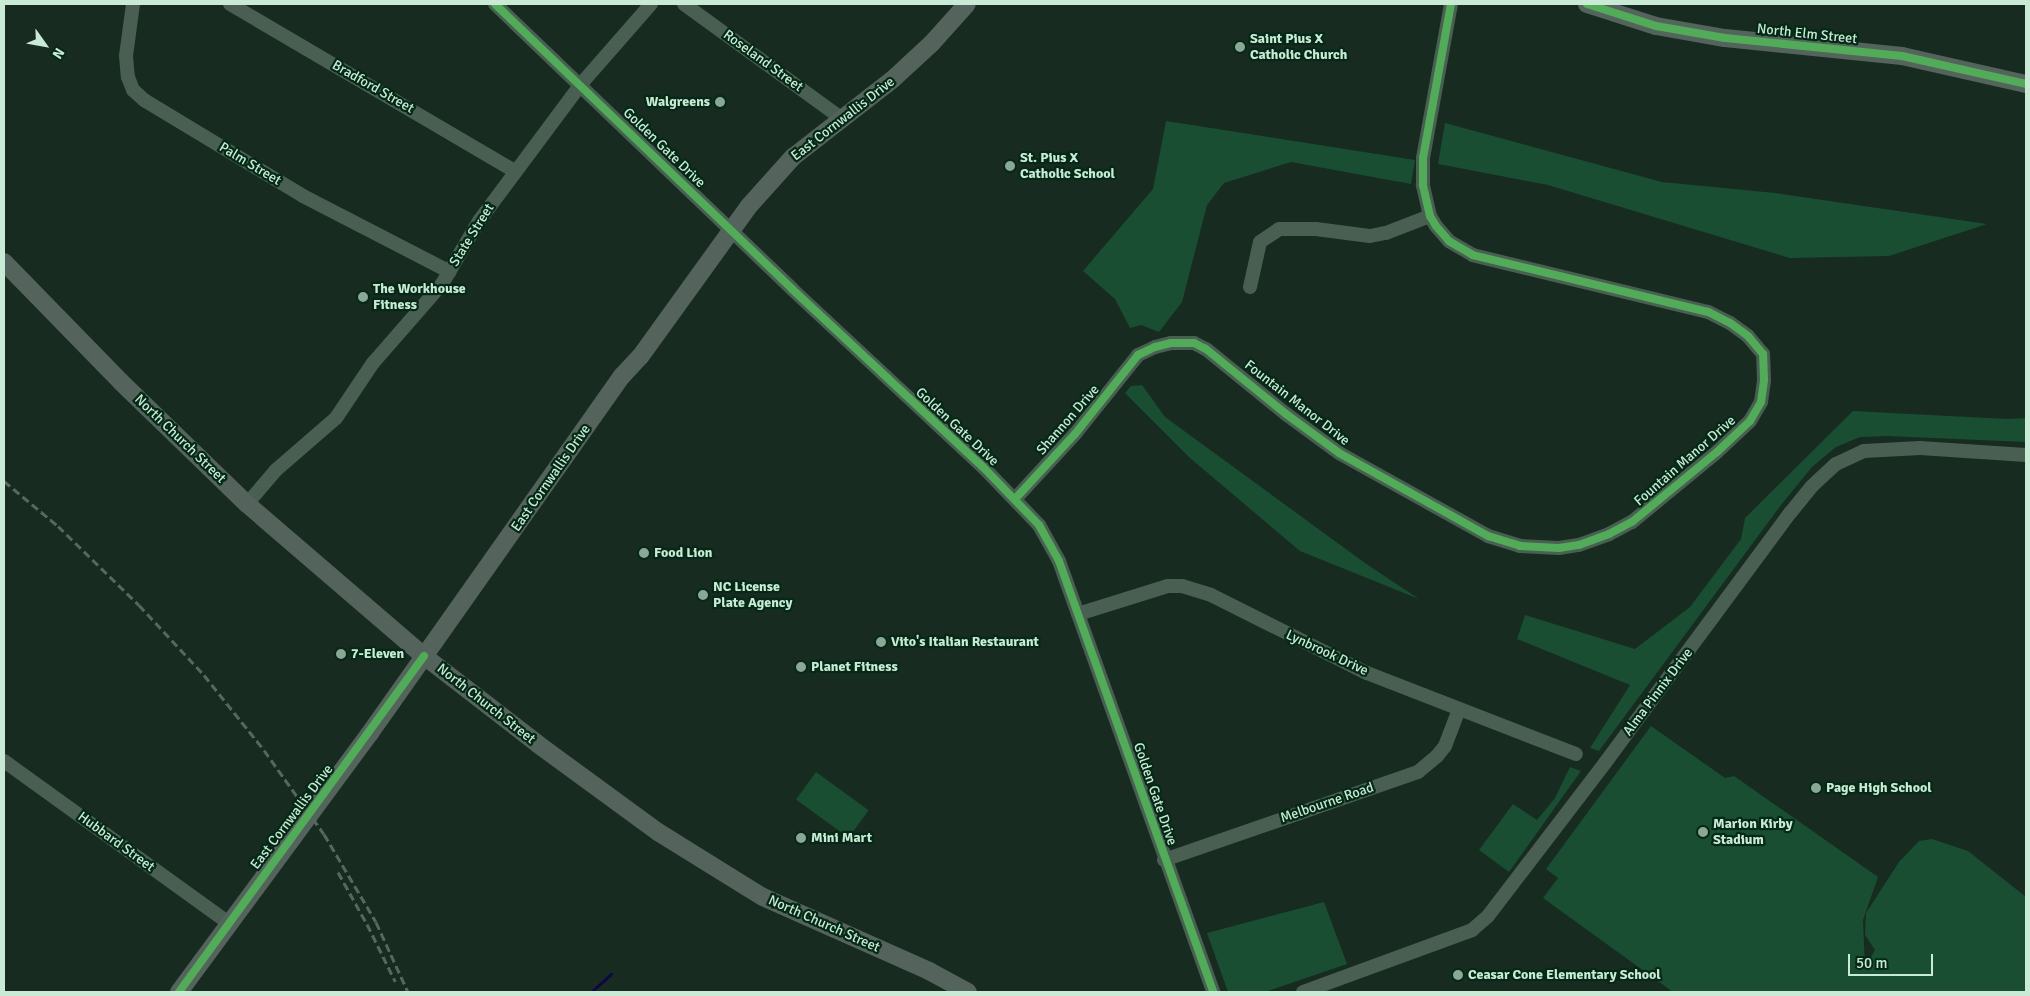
<!DOCTYPE html>
<style>
body{margin:0}
#map{position:relative;width:2030px;height:996px;overflow:hidden;background:#172b21;font-family:Signika,sans-serif}
div>[style]{position:absolute}
.green>*{inset:0;background:#194e32;transform-origin:0 0}
.stream>*{height:3px;margin:-1.5px;padding:0 1.5px;transform-origin:1.5px;border-radius:1.5px;background:#0f0643}
.minor>*{height:14px;margin:-7px;padding:0 7px;transform-origin:7px;border-radius:7px;background:#485f52}
.major>*{height:18px;margin:-9px;padding:0 9px;transform-origin:9px;border-radius:9px;background:#54635c}
.rail>*{height:3px;margin-top:-1.5px;transform-origin:0;background:repeating-linear-gradient(90deg,#56685e 0 8px,transparent 0 12px)}
.cycleway>*{height:8px;margin:-4px;padding:0 4px;transform-origin:4px;border-radius:4px;background:#51ab58}
.dots>*{width:14px;height:14px;translate:-50% -50%;box-sizing:border-box;border:2px solid #042916;border-radius:50%}
span{translate:-50% -50%;white-space:nowrap;text-align:center;line-height:1.15;-webkit-text-stroke:4.5px #042916;paint-order:stroke}
.street-label{font-size:14px;color:#c9ead4}
.poi-label{font-size:14px;color:#c9ead4;font-weight:700}
.left{translate:0 -50%;text-align:left}
.right{translate:-100% -50%;text-align:right}
.frame{position:absolute;inset:0;border:5px solid #c9ead4;pointer-events:none}
.north{position:absolute;left:20px;top:20px;width:50px;height:50px;-webkit-text-stroke:4px #042916;paint-order:stroke;rotate:122deg;font-size:14px;font-weight:700;line-height:20px;text-align:center;color:#c9ead4}
.north::after{content:'';display:block;margin:auto;width:18px;height:22px;background:#c9ead4;clip-path:polygon(50% 0,100% 100%,50% 72%,0 100%)}
.scale{position:absolute;left:1848px;top:954px;width:85px;height:22px;box-sizing:border-box;border:2px solid #c9ead4;border-top:0;padding-left:6px;font-size:15px;line-height:18px;white-space:nowrap;color:#c9ead4;-webkit-text-stroke:4px #042916;paint-order:stroke}
</style>
<div id="map">
<div class="green">
<i style="clip-path:polygon(1166px 121px,1415px 160px,1411px 184px,1291px 162px,1224px 183px,1207px 205px,1182px 302px,1159px 332px,1141px 325px,1130px 328px,1115px 299px,1083px 271px,1153px 189px)"></i>
<i style="clip-path:polygon(1445px 123px,1662px 182px,1775px 193px,1987px 224px,1889px 256px,1790px 258px,1548px 185px,1438px 164px)"></i>
<i style="clip-path:polygon(1142px 385px,1165px 417px,1365px 563px,1419px 599px,1300px 551px,1190px 458px,1125px 393px,1131px 386px)"></i>
<i style="clip-path:polygon(1853px 411px,2007px 419px,2026px 418px,2026px 442px,1887px 436px,1860px 437px,1836px 447px,1812px 467px,1781px 505px,1599px 751px,1590px 748px,1630px 685px,1517px 639px,1525px 615px,1635px 649px,1690px 607px,1741px 539px,1745px 518px)"></i>
<i style="clip-path:polygon(1651px 726px,1725px 778px,1734px 776px,1878px 877px,1863px 920px,1865px 967px,1875px 950px,1865px 935px,1866px 913px,1899px 862px,1919px 841px,1932px 839px,1968px 851px,2026px 897px,2026px 992px,1673px 992px,1543px 898px,1558px 878px,1546px 869px)"></i>
<i style="clip-path:polygon(1570px 767px,1581px 771px,1509px 872px,1479px 850px,1513px 804px,1537px 820px,1555px 798px)"></i>
<i style="left:816px;top:772px;width:65px;height:34px;rotate:36deg"></i>
<i style="clip-path:polygon(1324px 902px,1347px 964px,1265px 992px,1228px 992px,1207px 933px)"></i>
</div>
<div class="stream">
<i style="left:591px;top:992px;width:27px;rotate:-42deg"></i>
</div>
<div class="minor">
<i style="left:133px;top:4px;width:52px;rotate:97.7deg"></i>
<i style="left:126px;top:56px;width:21px;rotate:85deg"></i>
<i style="left:128px;top:77px;width:14px;rotate:69deg"></i>
<i style="left:133px;top:90px;width:15px;rotate:42deg"></i>
<i style="left:144px;top:100px;width:186px;rotate:31.1deg"></i>
<i style="left:303px;top:196px;width:165px;rotate:27.3deg"></i>
<i style="left:230px;top:4px;width:330px;rotate:30.4deg"></i>
<i style="left:495px;top:4px;width:412px;rotate:43.8deg"></i>
<i style="left:792px;top:289px;width:261px;rotate:43deg"></i>
<i style="left:983px;top:467px;width:81px;rotate:46deg"></i>
<i style="left:1039px;top:525px;width:41px;rotate:60.9deg"></i>
<i style="left:1059px;top:561px;width:458px;rotate:70.3deg"></i>
<i style="left:684px;top:4px;width:195px;rotate:36deg"></i>
<i style="left:1250px;top:287px;width:46px;rotate:-77.5deg"></i>
<i style="left:1260px;top:242px;width:23px;rotate:-34deg"></i>
<i style="left:1279px;top:229px;width:37px"></i>
<i style="left:1316px;top:229px;width:54px;rotate:7.4deg"></i>
<i style="left:1370px;top:236px;width:16px;rotate:-11deg"></i>
<i style="left:1386px;top:233px;width:47px;rotate:-21.1deg"></i>
<i style="left:1015px;top:499px;width:88px;rotate:-47.3deg"></i>
<i style="left:1075px;top:434px;width:101px;rotate:-51.4deg"></i>
<i style="left:1138px;top:355px;width:19px;rotate:-25deg"></i>
<i style="left:1155px;top:347px;width:16px;rotate:-14deg"></i>
<i style="left:1171px;top:343px;width:23px"></i>
<i style="left:1194px;top:343px;width:13px;rotate:27deg"></i>
<i style="left:1206px;top:349px;width:103px;rotate:39.1deg"></i>
<i style="left:1286px;top:414px;width:66px;rotate:36.3deg"></i>
<i style="left:1339px;top:453px;width:171px;rotate:29.1deg"></i>
<i style="left:1488px;top:536px;width:34px;rotate:17deg"></i>
<i style="left:1520px;top:546px;width:39px;rotate:3deg"></i>
<i style="left:1559px;top:548px;width:20px;rotate:-9deg"></i>
<i style="left:1579px;top:545px;width:32px;rotate:-20deg"></i>
<i style="left:1609px;top:534px;width:26px;rotate:-28deg"></i>
<i style="left:1632px;top:522px;width:110px;rotate:-39.5deg"></i>
<i style="left:1717px;top:452px;width:45px;rotate:-43.2deg"></i>
<i style="left:1750px;top:421px;width:22px;rotate:-60deg"></i>
<i style="left:1761px;top:402px;width:22px;rotate:-82deg"></i>
<i style="left:1764px;top:380px;width:26px;rotate:-92deg"></i>
<i style="left:1763px;top:354px;width:23px;rotate:-130deg"></i>
<i style="left:1748px;top:336px;width:22px;rotate:-144deg"></i>
<i style="left:1730px;top:323px;width:25px;rotate:-153deg"></i>
<i style="left:1708px;top:312px;width:242px;rotate:-166.4deg"></i>
<i style="left:1473px;top:255px;width:28px;rotate:-150deg"></i>
<i style="left:1449px;top:241px;width:20px;rotate:-131deg"></i>
<i style="left:1436px;top:226px;width:12px;rotate:-121deg"></i>
<i style="left:1430px;top:216px;width:32px;rotate:-103deg"></i>
<i style="left:1423px;top:185px;width:27px;rotate:-90deg"></i>
<i style="left:1423px;top:158px;width:157px;rotate:-79.7deg"></i>
<i style="left:247px;top:504px;width:45px;rotate:-49.5deg"></i>
<i style="left:276px;top:470px;width:79px;rotate:-40.9deg"></i>
<i style="left:336px;top:418px;width:66px;rotate:-56.1deg"></i>
<i style="left:373px;top:363px;width:105px;rotate:-48.9deg"></i>
<i style="left:442px;top:284px;width:73px;rotate:-59.6deg"></i>
<i style="left:479px;top:221px;width:171px;rotate:-53.3deg"></i>
<i style="left:581px;top:84px;width:106px;rotate:-48.8deg"></i>
<i style="left:1078px;top:614px;width:94px;rotate:-17.3deg"></i>
<i style="left:1168px;top:586px;width:14px"></i>
<i style="left:1182px;top:586px;width:30px;rotate:17deg"></i>
<i style="left:1211px;top:595px;width:174px;rotate:26.6deg"></i>
<i style="left:1367px;top:673px;width:224px;rotate:21.2deg"></i>
<i style="left:4px;top:761px;width:277px;rotate:35.8deg"></i>
<i style="left:1164px;top:860px;width:269px;rotate:-19.1deg"></i>
<i style="left:1418px;top:772px;width:25px;rotate:-40deg"></i>
<i style="left:1437px;top:756px;width:13px;rotate:-51deg"></i>
<i style="left:1445px;top:746px;width:39px;rotate:-69deg"></i>
<i style="left:1303px;top:992px;width:180px;rotate:-20.1deg"></i>
<i style="left:1472px;top:930px;width:21px;rotate:-41deg"></i>
<i style="left:1488px;top:916px;width:193px;rotate:-52.6deg"></i>
<i style="left:1605px;top:763px;width:312px;rotate:-53.5deg"></i>
<i style="left:1791px;top:512px;width:32px;rotate:-51deg"></i>
<i style="left:1811px;top:487px;width:34px;rotate:-43deg"></i>
<i style="left:1836px;top:464px;width:31px;rotate:-25deg"></i>
<i style="left:1864px;top:451px;width:56px;rotate:-3.1deg"></i>
<i style="left:1920px;top:448px;width:106px;rotate:3.8deg"></i>
</div>
<div class="major">
<i style="left:1587px;top:4px;width:72px;rotate:17.7deg"></i>
<i style="left:1656px;top:26px;width:70px;rotate:9.9deg"></i>
<i style="left:1725px;top:38px;width:178px;rotate:5.8deg"></i>
<i style="left:1902px;top:56px;width:127px;rotate:12.7deg"></i>
<i style="left:4px;top:262px;width:168px;rotate:45.7deg"></i>
<i style="left:121px;top:382px;width:175px;rotate:44.1deg"></i>
<i style="left:247px;top:504px;width:233px;rotate:40.7deg"></i>
<i style="left:424px;top:656px;width:145px;rotate:37.7deg"></i>
<i style="left:539px;top:745px;width:147px;rotate:36.2deg"></i>
<i style="left:658px;top:832px;width:123px;rotate:31.8deg"></i>
<i style="left:763px;top:897px;width:182px;rotate:24deg"></i>
<i style="left:929px;top:971px;width:44px;rotate:28.3deg"></i>
<i style="left:179px;top:992px;width:322px;rotate:-53.6deg"></i>
<i style="left:370px;top:733px;width:437px;rotate:-54.8deg"></i>
<i style="left:622px;top:376px;width:26px;rotate:-47deg"></i>
<i style="left:640px;top:357px;width:186px;rotate:-54.2deg"></i>
<i style="left:749px;top:206px;width:66px;rotate:-48.1deg"></i>
<i style="left:793px;top:157px;width:125px;rotate:-37.9deg"></i>
<i style="left:892px;top:80px;width:54px;rotate:-42.8deg"></i>
<i style="left:932px;top:43px;width:52px;rotate:-48.1deg"></i>
</div>
<div class="rail">
<i style="left:4px;top:481px;width:70px;rotate:39.8deg"></i>
<i style="left:58px;top:526px;width:113px;rotate:44.3deg"></i>
<i style="left:139px;top:605px;width:96px;rotate:47.1deg"></i>
<i style="left:204px;top:675px;width:96px;rotate:51.3deg"></i>
<i style="left:264px;top:750px;width:103px;rotate:54.5deg"></i>
<i style="left:324px;top:834px;width:102px;rotate:59.4deg"></i>
<i style="left:376px;top:922px;width:77px;rotate:65.4deg"></i>
<i style="left:338px;top:872px;width:60px;rotate:60.9deg"></i>
<i style="left:367px;top:924px;width:64px;rotate:63.8deg"></i>
</div>
<div class="cycleway">
<i style="left:495px;top:4px;width:412px;rotate:43.8deg"></i>
<i style="left:792px;top:289px;width:261px;rotate:43deg"></i>
<i style="left:983px;top:467px;width:81px;rotate:46deg"></i>
<i style="left:1039px;top:525px;width:41px;rotate:60.9deg"></i>
<i style="left:1059px;top:561px;width:458px;rotate:70.3deg"></i>
<i style="left:1587px;top:4px;width:72px;rotate:17.7deg"></i>
<i style="left:1656px;top:26px;width:70px;rotate:9.9deg"></i>
<i style="left:1725px;top:38px;width:178px;rotate:5.8deg"></i>
<i style="left:1902px;top:56px;width:127px;rotate:12.7deg"></i>
<i style="left:1015px;top:499px;width:88px;rotate:-47.3deg"></i>
<i style="left:1075px;top:434px;width:101px;rotate:-51.4deg"></i>
<i style="left:1138px;top:355px;width:19px;rotate:-25deg"></i>
<i style="left:1155px;top:347px;width:16px;rotate:-14deg"></i>
<i style="left:1171px;top:343px;width:23px"></i>
<i style="left:1194px;top:343px;width:13px;rotate:27deg"></i>
<i style="left:1206px;top:349px;width:103px;rotate:39.1deg"></i>
<i style="left:1286px;top:414px;width:66px;rotate:36.3deg"></i>
<i style="left:1339px;top:453px;width:171px;rotate:29.1deg"></i>
<i style="left:1488px;top:536px;width:34px;rotate:17deg"></i>
<i style="left:1520px;top:546px;width:39px;rotate:3deg"></i>
<i style="left:1559px;top:548px;width:20px;rotate:-9deg"></i>
<i style="left:1579px;top:545px;width:32px;rotate:-20deg"></i>
<i style="left:1609px;top:534px;width:26px;rotate:-28deg"></i>
<i style="left:1632px;top:522px;width:110px;rotate:-39.5deg"></i>
<i style="left:1717px;top:452px;width:45px;rotate:-43.2deg"></i>
<i style="left:1750px;top:421px;width:22px;rotate:-60deg"></i>
<i style="left:1761px;top:402px;width:22px;rotate:-82deg"></i>
<i style="left:1764px;top:380px;width:26px;rotate:-92deg"></i>
<i style="left:1763px;top:354px;width:23px;rotate:-130deg"></i>
<i style="left:1748px;top:336px;width:22px;rotate:-144deg"></i>
<i style="left:1730px;top:323px;width:25px;rotate:-153deg"></i>
<i style="left:1708px;top:312px;width:242px;rotate:-166.4deg"></i>
<i style="left:1473px;top:255px;width:28px;rotate:-150deg"></i>
<i style="left:1449px;top:241px;width:20px;rotate:-131deg"></i>
<i style="left:1436px;top:226px;width:12px;rotate:-121deg"></i>
<i style="left:1430px;top:216px;width:32px;rotate:-103deg"></i>
<i style="left:1423px;top:185px;width:27px;rotate:-90deg"></i>
<i style="left:1423px;top:158px;width:157px;rotate:-79.7deg"></i>
<i style="left:179px;top:992px;width:416px;rotate:-53.9deg"></i>
</div>
<div class="dots">
<i style="left:1240px;top:47px;background:#8ba795"></i>
<i style="left:720px;top:102px;background:#8ba795"></i>
<i style="left:1010px;top:166px;background:#8ba795"></i>
<i style="left:363px;top:297px;background:#8ba795"></i>
<i style="left:644px;top:553px;background:#8ba795"></i>
<i style="left:703px;top:595px;background:#8ba795"></i>
<i style="left:881px;top:642px;background:#8ba795"></i>
<i style="left:341px;top:654px;background:#8ba795"></i>
<i style="left:801px;top:667px;background:#8ba795"></i>
<i style="left:1816px;top:788px;background:#8ba795"></i>
<i style="left:1703px;top:832px;background:#8ba795"></i>
<i style="left:801px;top:838px;background:#8ba795"></i>
<i style="left:1458px;top:975px;background:#8ba795"></i>
</div>
<div class="street-label">
<span style="left:1807px;top:34px;rotate:6deg">North Elm Street</span>
<span style="left:763px;top:61px;rotate:36deg">Roseland Street</span>
<span style="left:373px;top:87px;rotate:30deg">Bradford Street</span>
<span style="left:843px;top:119px;rotate:-38deg">East Cornwallis Drive</span>
<span style="left:664px;top:148px;rotate:44deg">Golden Gate Drive</span>
<span style="left:250px;top:164px;rotate:31deg">Palm Street</span>
<span style="left:472px;top:235px;rotate:-58deg">State Street</span>
<span style="left:1297px;top:403px;rotate:38deg">Fountain Manor Drive</span>
<span style="left:1068px;top:420px;rotate:-49deg">Shannon Drive</span>
<span style="left:957px;top:427px;rotate:43deg">Golden Gate Drive</span>
<span style="left:180px;top:439px;rotate:44deg">North Church Street</span>
<span style="left:1685px;top:461px;rotate:-41deg">Fountain Manor Drive</span>
<span style="left:551px;top:478px;rotate:-55deg">East Cornwallis Drive</span>
<span style="left:1327px;top:653px;rotate:25deg">Lynbrook Drive</span>
<span style="left:1658px;top:692px;rotate:-53deg">Alma Pinnix Drive</span>
<span style="left:486px;top:704px;rotate:38deg">North Church Street</span>
<span style="left:1155px;top:794px;rotate:71deg">Golden Gate Drive</span>
<span style="left:1327px;top:803px;rotate:-19deg">Melbourne Road</span>
<span style="left:292px;top:817px;rotate:-53deg">East Cornwallis Drive</span>
<span style="left:116px;top:842px;rotate:36deg">Hubbard Street</span>
<span style="left:824px;top:924px;rotate:24deg">North Church Street</span>
</div>
<div class="poi-label">
<span class="left" style="left:1250px;top:47px">Saint Pius X<br>Catholic Church</span>
<span class="right" style="left:710px;top:102px">Walgreens</span>
<span class="left" style="left:1020px;top:166px">St. Pius X<br>Catholic School</span>
<span class="left" style="left:373px;top:297px">The Workhouse<br>Fitness</span>
<span class="left" style="left:654px;top:553px">Food Lion</span>
<span class="left" style="left:713px;top:595px">NC License<br>Plate Agency</span>
<span class="left" style="left:891px;top:642px">Vito's Italian Restaurant</span>
<span class="left" style="left:351px;top:654px">7-Eleven</span>
<span class="left" style="left:811px;top:667px">Planet Fitness</span>
<span class="left" style="left:1826px;top:788px">Page High School</span>
<span class="left" style="left:1713px;top:832px">Marion Kirby<br>Stadium</span>
<span class="left" style="left:811px;top:838px">Mini Mart</span>
<span class="left" style="left:1468px;top:975px">Ceasar Cone Elementary School</span>
</div>
<div class="frame"></div>
<div class="north">N</div>
<div class="scale">50 m</div>
</div>
